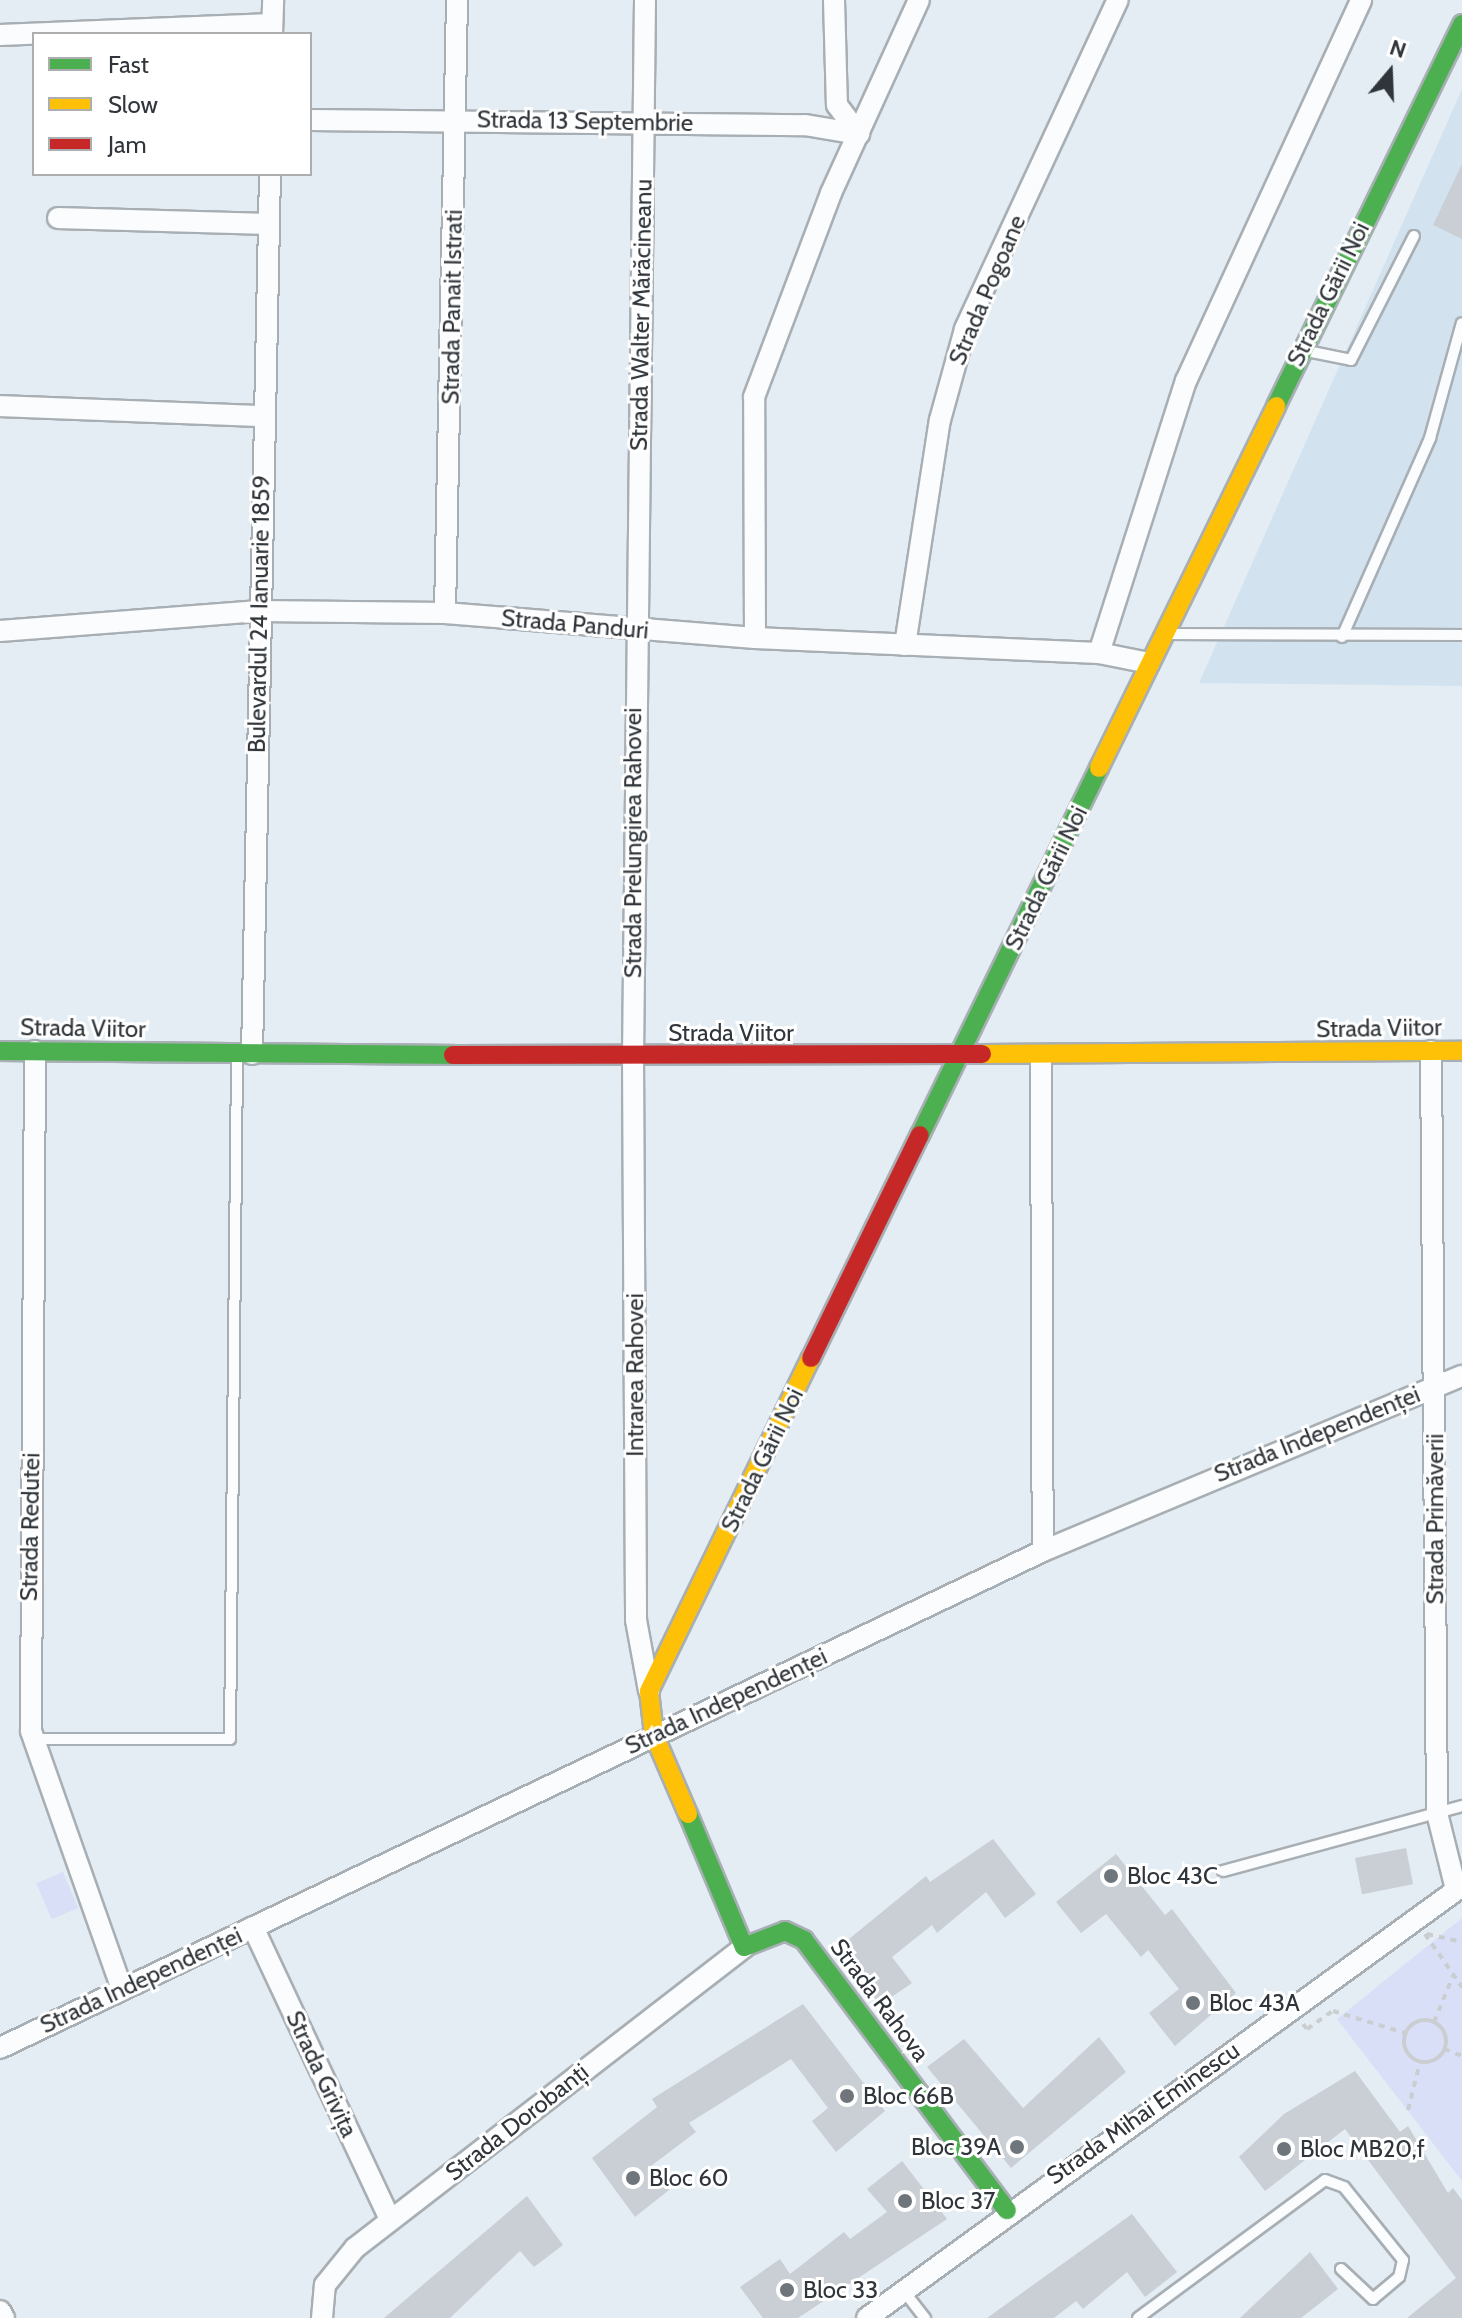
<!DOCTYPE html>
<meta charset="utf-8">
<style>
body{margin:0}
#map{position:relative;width:1462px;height:2318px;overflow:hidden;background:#e4edf4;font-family:Cabin,sans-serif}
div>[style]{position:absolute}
.built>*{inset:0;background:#d2e3ef}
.green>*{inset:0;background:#dadff8;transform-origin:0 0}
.building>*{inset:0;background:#c9cfd5;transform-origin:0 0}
.path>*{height:4px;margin-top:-2px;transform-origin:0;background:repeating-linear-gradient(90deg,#cbced0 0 6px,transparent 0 12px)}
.path>.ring{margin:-2px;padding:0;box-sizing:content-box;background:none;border:4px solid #cbced0;border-radius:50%}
.roads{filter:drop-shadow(2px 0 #a8afb4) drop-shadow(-2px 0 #a8afb4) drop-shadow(0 2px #a8afb4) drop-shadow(0 -2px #a8afb4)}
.lane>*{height:10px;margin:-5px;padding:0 5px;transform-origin:5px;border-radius:5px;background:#fbfcfd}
.street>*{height:20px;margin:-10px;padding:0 10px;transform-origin:10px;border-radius:10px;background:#fbfcfd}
.fast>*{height:18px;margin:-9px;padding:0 9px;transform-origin:9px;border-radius:9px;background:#4caf50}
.slow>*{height:18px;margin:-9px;padding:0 9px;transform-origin:9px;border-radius:9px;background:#ffc107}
.jam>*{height:18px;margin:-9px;padding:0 9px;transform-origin:9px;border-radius:9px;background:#c62828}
.dots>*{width:22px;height:22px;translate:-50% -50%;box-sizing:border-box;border:4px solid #fff;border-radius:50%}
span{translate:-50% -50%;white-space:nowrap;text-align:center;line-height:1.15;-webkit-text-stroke:6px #fff;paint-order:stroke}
.street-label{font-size:24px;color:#2f353a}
.poi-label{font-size:24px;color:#2f353a}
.left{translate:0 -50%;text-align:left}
.right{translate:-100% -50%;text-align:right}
.legend{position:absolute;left:32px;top:32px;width:280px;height:144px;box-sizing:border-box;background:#fff;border:2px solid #acaeb0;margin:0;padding:10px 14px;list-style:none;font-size:24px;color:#2f353a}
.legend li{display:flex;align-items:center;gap:16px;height:40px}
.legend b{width:40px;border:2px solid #acaeb0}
.north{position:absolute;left:1350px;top:32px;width:80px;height:80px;-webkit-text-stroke:6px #fff;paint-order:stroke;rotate:19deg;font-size:22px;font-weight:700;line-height:32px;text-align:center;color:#2f353a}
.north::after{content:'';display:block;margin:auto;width:28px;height:36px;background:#2f353a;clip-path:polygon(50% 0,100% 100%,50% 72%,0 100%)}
</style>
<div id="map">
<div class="built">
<i style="clip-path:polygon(1462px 89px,1462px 686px,1199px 683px)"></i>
</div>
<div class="green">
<i style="left:63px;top:1872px;width:39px;height:29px;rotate:67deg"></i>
<i style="clip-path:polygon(1462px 1918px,1462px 2181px,1337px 2019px)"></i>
</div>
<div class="building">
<i style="clip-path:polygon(1462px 164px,1462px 239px,1433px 225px)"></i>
<i style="clip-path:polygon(993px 1839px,1036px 1894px,1005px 1918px,986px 1892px,937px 1933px,932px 1925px,892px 1957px,912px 1983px,880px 2005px,838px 1948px,926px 1876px,930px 1882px)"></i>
<i style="left:1406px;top:1848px;width:37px;height:52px;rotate:79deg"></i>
<i style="clip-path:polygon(1116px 1854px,1165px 1915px,1172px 1909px,1236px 1993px,1175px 2046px,1149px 2013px,1179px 1989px,1148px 1950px,1141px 1957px,1106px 1914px,1081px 1933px,1056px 1902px)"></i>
<i style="clip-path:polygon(803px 2004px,885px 2111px,836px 2152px,812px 2121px,828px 2108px,791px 2059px,689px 2123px,696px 2132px,651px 2166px,669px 2190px,635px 2217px,592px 2158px,657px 2107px,652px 2099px)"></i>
<i style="clip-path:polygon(1099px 2037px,1126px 2072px,1011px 2168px,927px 2067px,964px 2039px,1023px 2108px)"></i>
<i style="clip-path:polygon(1355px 2071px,1400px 2132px,1408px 2126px,1448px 2193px,1453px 2188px,1462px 2200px,1462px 2318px,1407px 2318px,1456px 2278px,1345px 2129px,1265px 2191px,1239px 2157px,1284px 2114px)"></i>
<i style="clip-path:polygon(902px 2161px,947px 2219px,798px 2318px,763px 2318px,740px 2287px,780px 2259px,790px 2274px,844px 2232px,850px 2239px,887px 2212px,867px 2189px)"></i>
<i style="clip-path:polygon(527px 2196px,563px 2245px,534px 2267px,520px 2251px,450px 2318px,384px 2318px)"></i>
<i style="clip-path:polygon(1132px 2214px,1177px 2272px,1145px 2297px,1127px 2272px,1083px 2309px,1076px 2301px,1054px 2318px,987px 2318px)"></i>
<i style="clip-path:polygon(1310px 2252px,1338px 2289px,1301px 2318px,1240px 2318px)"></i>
</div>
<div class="path">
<i style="left:1425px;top:1934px;width:65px;rotate:55.1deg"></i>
<i style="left:1427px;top:1934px;width:36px;rotate:13deg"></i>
<i class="ring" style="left:1404px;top:2020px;width:38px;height:38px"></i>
<i style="left:1434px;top:2022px;width:50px;rotate:-67.6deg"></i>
<i style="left:1303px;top:2024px;width:6px;rotate:51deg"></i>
<i style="left:1307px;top:2029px;width:32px;rotate:-35deg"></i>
<i style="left:1333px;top:2011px;width:75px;rotate:17deg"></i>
<i style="left:1444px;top:2049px;width:19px;rotate:21deg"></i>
<i style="left:1408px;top:2110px;width:49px;rotate:-76deg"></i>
</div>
<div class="roads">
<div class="lane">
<i style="left:1302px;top:350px;width:50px;rotate:11.5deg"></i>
<i style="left:1351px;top:360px;width:139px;rotate:-63.1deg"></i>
<i style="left:1168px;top:634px;width:294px;rotate:0.2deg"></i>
<i style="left:1342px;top:637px;width:218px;rotate:-66.1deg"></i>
<i style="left:1430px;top:438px;width:119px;rotate:-74.5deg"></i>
<i style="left:33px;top:1739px;width:197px"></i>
<i style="left:230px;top:1739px;width:685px;rotate:-89.41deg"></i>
<i style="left:1223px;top:1871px;width:248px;rotate:-15.2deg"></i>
<i style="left:903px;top:2290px;width:36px;rotate:52deg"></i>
<i style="left:1138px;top:2318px;width:232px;rotate:-36.4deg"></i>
<i style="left:1325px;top:2180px;width:20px;rotate:20deg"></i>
<i style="left:1344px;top:2187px;width:94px;rotate:51.1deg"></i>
<i style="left:1403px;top:2260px;width:17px;rotate:103deg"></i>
<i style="left:1399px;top:2277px;width:34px;rotate:140deg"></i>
<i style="left:1373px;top:2299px;width:44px;rotate:-136.8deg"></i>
</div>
<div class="street">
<i style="left:645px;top:0;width:1057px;rotate:90.65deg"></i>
<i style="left:633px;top:1057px;width:563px;rotate:89.69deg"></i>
<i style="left:636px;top:1620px;width:72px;rotate:79.6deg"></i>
<i style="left:834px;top:0;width:105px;rotate:88.4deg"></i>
<i style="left:837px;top:105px;width:36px;rotate:53deg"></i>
<i style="left:272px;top:34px;width:34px;rotate:-88deg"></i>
<i style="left:0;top:35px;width:272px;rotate:-2.3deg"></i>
<i style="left:310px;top:120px;width:495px;rotate:0.6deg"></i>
<i style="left:805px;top:125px;width:55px;rotate:9.5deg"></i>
<i style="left:58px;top:218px;width:210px;rotate:1.6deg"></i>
<i style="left:0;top:406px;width:262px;rotate:2.2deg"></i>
<i style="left:445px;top:613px;width:613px;rotate:-88.88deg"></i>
<i style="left:0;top:631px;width:260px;rotate:-4.4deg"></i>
<i style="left:259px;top:611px;width:186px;rotate:0.6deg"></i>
<i style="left:445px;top:613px;width:311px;rotate:4.6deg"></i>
<i style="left:755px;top:638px;width:344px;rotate:2.5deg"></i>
<i style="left:1099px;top:653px;width:51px;rotate:11.3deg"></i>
<i style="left:755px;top:638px;width:241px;rotate:-90.2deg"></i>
<i style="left:754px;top:397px;width:218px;rotate:-69.3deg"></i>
<i style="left:831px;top:193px;width:212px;rotate:-65.5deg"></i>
<i style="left:905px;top:645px;width:228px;rotate:-81.2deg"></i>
<i style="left:940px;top:420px;width:94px;rotate:-74.6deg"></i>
<i style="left:965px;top:329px;width:363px;rotate:-65.1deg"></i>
<i style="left:1099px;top:653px;width:286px;rotate:-72.3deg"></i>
<i style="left:1186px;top:381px;width:419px;rotate:-65.3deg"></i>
<i style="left:35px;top:1051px;width:680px;rotate:90.34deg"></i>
<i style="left:31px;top:1731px;width:271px;rotate:70.6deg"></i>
<i style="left:1431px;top:1051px;width:762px;rotate:89.55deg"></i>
<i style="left:1437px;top:1813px;width:78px;rotate:76deg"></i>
<i style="left:252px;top:1054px;width:880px;rotate:-88.83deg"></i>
<i style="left:1041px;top:1056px;width:495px;rotate:89.8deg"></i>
<i style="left:253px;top:1927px;width:323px;rotate:64.9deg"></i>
<i style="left:0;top:2048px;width:1155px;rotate:-25.48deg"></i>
<i style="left:1043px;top:1551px;width:454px;rotate:-22.7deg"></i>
<i style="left:0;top:2311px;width:8px;rotate:60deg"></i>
<i style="left:322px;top:2318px;width:33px;rotate:-85deg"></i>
<i style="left:325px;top:2285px;width:48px;rotate:-51deg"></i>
<i style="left:355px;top:2248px;width:492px;rotate:-37.7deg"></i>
<i style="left:867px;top:2318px;width:735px;rotate:-35.98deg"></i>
</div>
<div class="fast">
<i style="left:1276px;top:406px;width:425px;rotate:-64deg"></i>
<i style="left:0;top:1051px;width:453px;rotate:0.5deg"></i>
<i style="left:920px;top:1135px;width:408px;rotate:-64deg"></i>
<i style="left:688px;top:1814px;width:144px;rotate:67.2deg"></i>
<i style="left:744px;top:1947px;width:44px;rotate:-21.3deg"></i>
<i style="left:785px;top:1931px;width:21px;rotate:25deg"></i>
<i style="left:804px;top:1940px;width:338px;rotate:53.1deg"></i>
</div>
<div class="slow">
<i style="left:1099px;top:768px;width:403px;rotate:-63.9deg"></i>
<i style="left:982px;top:1054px;width:480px;rotate:-0.4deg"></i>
<i style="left:688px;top:1814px;width:86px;rotate:-113.3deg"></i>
<i style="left:654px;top:1735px;width:44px;rotate:-96.5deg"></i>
<i style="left:649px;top:1691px;width:370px;rotate:-64.1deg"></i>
</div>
<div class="jam">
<i style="left:453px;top:1055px;width:529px;rotate:-0.11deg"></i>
<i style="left:811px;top:1358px;width:248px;rotate:-64deg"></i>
</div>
</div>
<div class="dots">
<i style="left:1111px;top:1876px;background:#6e757b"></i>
<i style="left:1193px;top:2003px;background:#6e757b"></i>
<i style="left:847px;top:2096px;background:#6e757b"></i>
<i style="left:1017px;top:2147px;background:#6e757b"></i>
<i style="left:1284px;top:2149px;background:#6e757b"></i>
<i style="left:633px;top:2178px;background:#6e757b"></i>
<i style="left:905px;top:2201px;background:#6e757b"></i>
<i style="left:787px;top:2290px;background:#6e757b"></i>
</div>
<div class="street-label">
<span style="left:585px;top:121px;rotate:1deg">Strada 13 Septembrie</span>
<span style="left:987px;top:290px;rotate:-67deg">Strada Pogoane</span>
<span style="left:1328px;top:294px;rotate:-64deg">Strada Gării Noi</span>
<span style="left:452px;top:307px;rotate:-89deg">Strada Panait Istrati</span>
<span style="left:641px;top:315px;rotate:-89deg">Strada Walter Mărăcineanu</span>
<span style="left:259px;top:614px;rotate:-89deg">Bulevardul 24 Ianuarie 1859</span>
<span style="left:575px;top:624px;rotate:5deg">Strada Panduri</span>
<span style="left:633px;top:843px;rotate:-90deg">Strada Prelungirea Rahovei</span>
<span style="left:1046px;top:878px;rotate:-64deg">Strada Gării Noi</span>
<span style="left:83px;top:1028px;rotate:1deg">Strada Viitor</span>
<span style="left:1379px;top:1028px;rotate:-1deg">Strada Viitor</span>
<span style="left:731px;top:1033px">Strada Viitor</span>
<span style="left:635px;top:1375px;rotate:-90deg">Intrarea Rahovei</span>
<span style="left:1317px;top:1434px;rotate:-22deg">Strada Independenței</span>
<span style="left:762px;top:1460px;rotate:-64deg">Strada Gării Noi</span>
<span style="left:1435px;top:1519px;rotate:-90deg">Strada Primăverii</span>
<span style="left:30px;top:1527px;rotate:-89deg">Strada Redutei</span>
<span style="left:726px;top:1701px;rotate:-25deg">Strada Independenței</span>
<span style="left:141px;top:1980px;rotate:-25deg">Strada Independenței</span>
<span style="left:880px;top:2000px;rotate:53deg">Strada Rahova</span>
<span style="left:322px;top:2074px;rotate:65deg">Strada Grivița</span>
<span style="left:1143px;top:2113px;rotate:-35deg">Strada Mihai Eminescu</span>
<span style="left:517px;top:2122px;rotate:-38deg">Strada Dorobanți</span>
</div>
<div class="poi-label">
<span class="left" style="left:1127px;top:1876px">Bloc 43C</span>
<span class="left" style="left:1209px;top:2003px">Bloc 43A</span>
<span class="left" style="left:863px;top:2096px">Bloc 66B</span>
<span class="right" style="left:1001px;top:2147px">Bloc 39A</span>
<span class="left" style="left:1300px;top:2149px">Bloc MB20,f</span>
<span class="left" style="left:649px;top:2178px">Bloc 60</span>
<span class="left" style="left:921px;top:2201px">Bloc 37</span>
<span class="left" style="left:803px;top:2290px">Bloc 33</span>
</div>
<ul class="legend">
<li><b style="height:10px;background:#4caf50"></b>Fast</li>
<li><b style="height:10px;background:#ffc107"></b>Slow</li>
<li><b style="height:10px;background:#c62828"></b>Jam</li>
</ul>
<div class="north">N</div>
</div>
